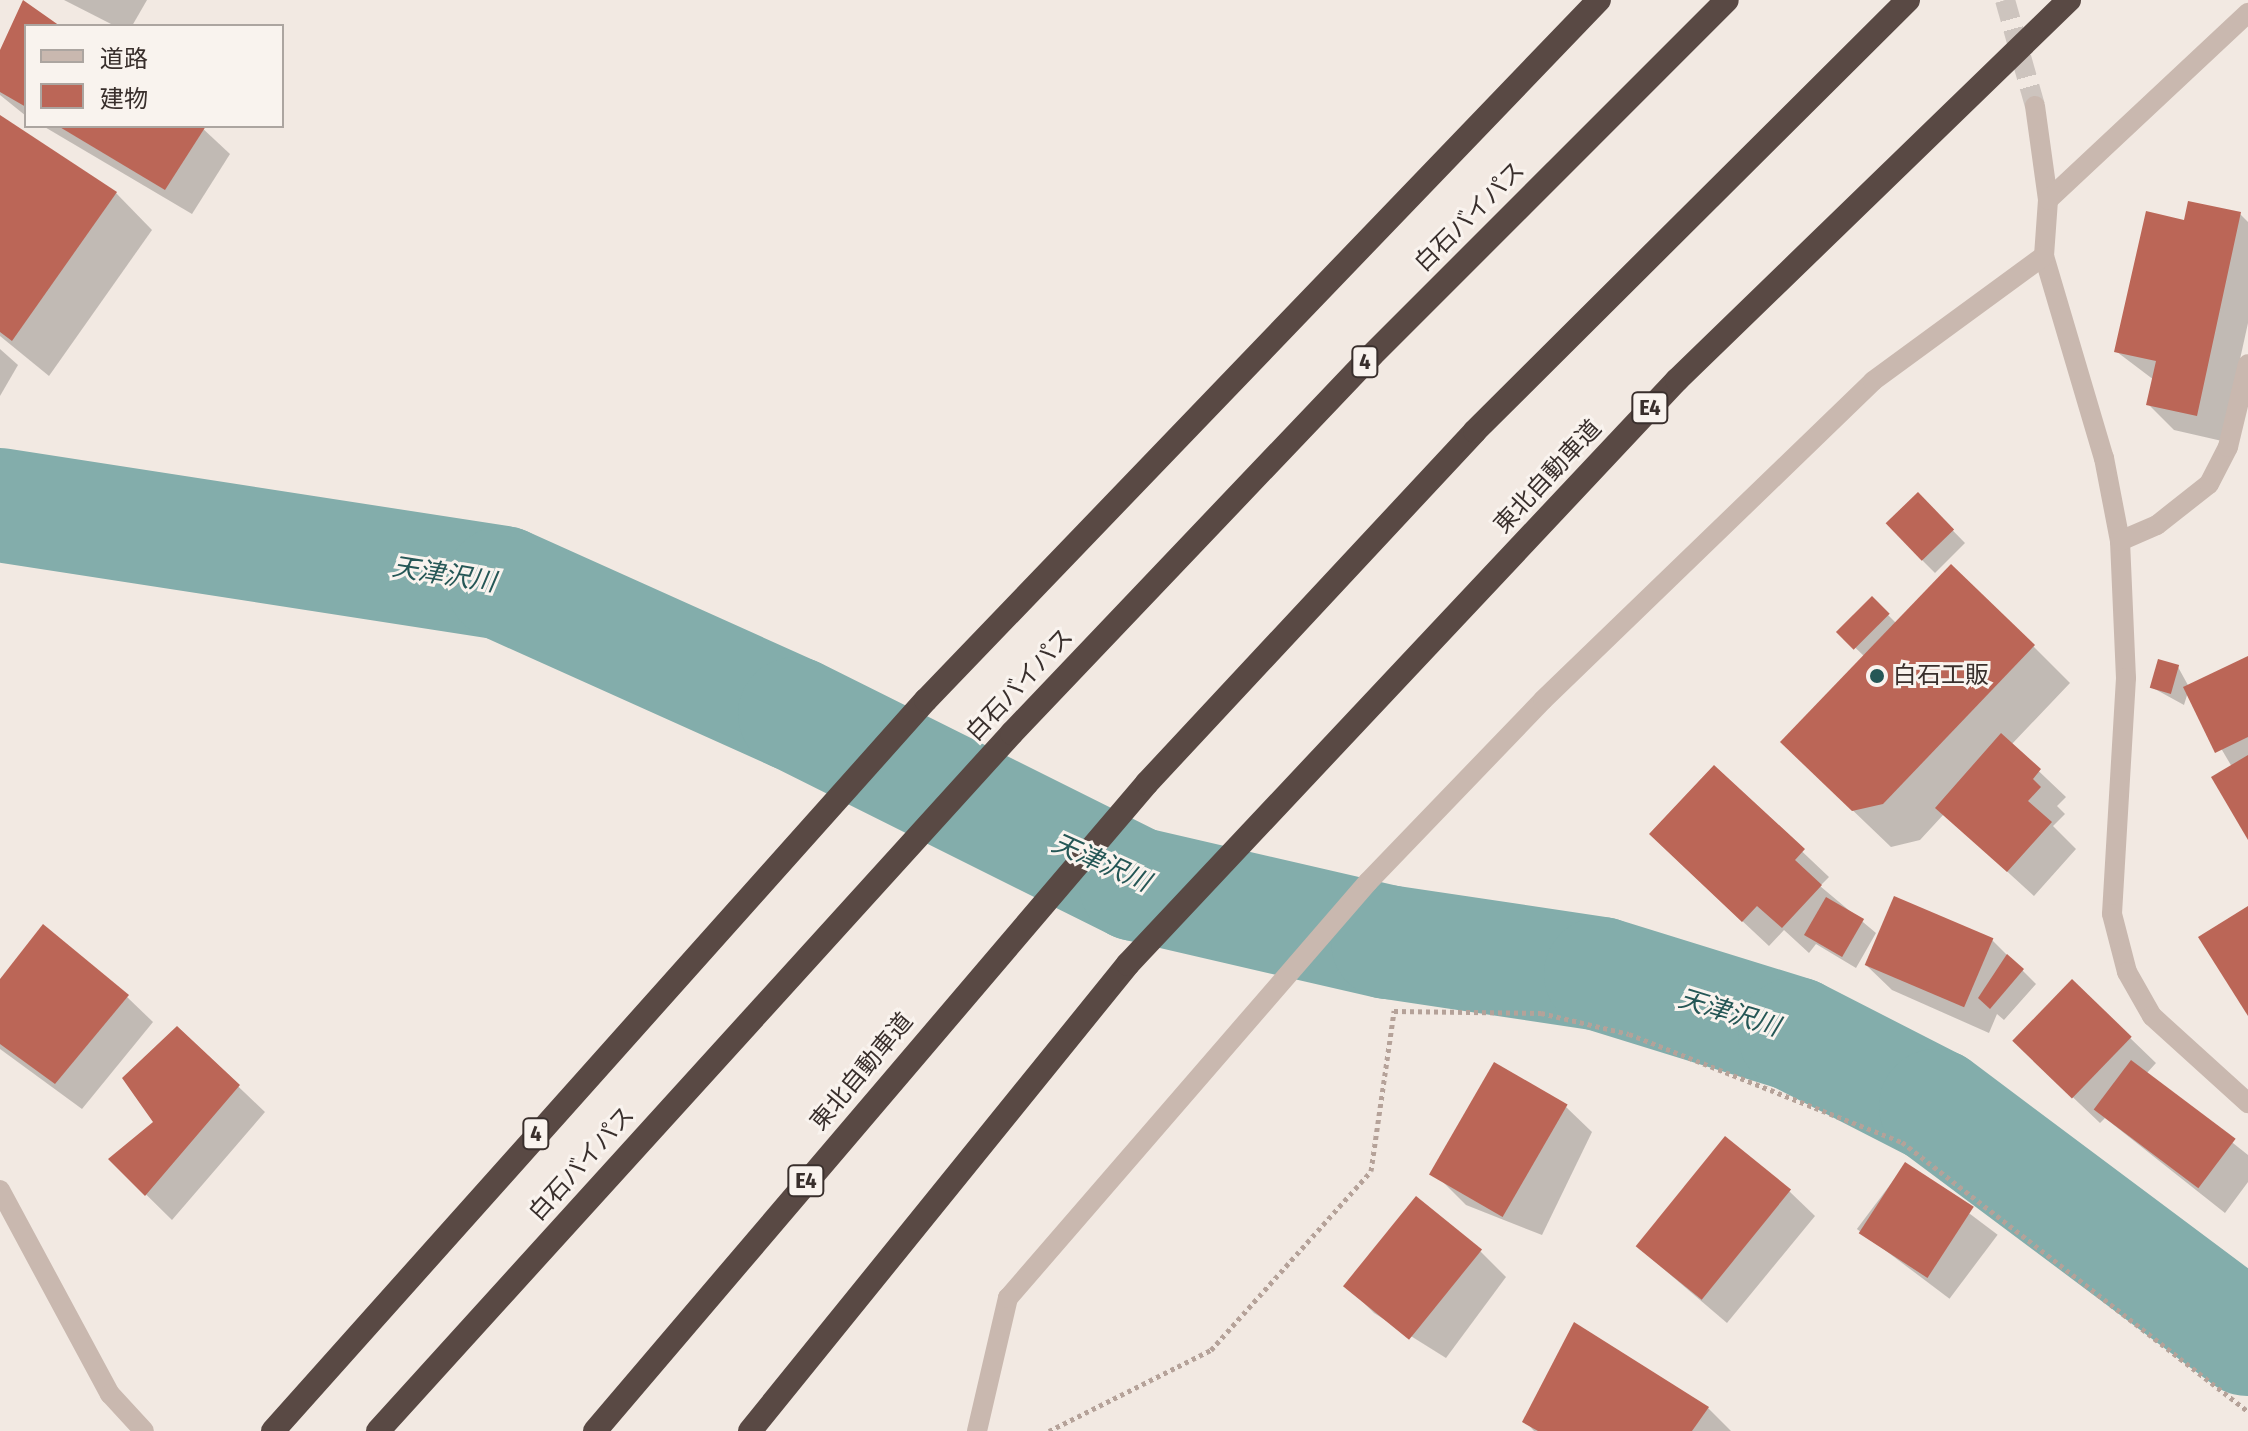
<!DOCTYPE html>
<meta charset="utf-8">
<style>
body{margin:0}
#map{position:relative;width:2248px;height:1431px;overflow:hidden;background:#f2e9e2;font-family:"Fira Sans Condensed","Noto Sans JP",sans-serif}
div>[style]{position:absolute}
.shadow>*{inset:0;background:#0003;transform-origin:0 0}
.river>*{height:114px;margin:-57px;padding:0 57px;transform-origin:57px;border-radius:57px;background:#83adab}
.building>*{inset:0;background:#bb6657;transform-origin:0 0}
.street-tunnel>*{height:20px;margin-top:-10px;transform-origin:0;background:repeating-linear-gradient(90deg,#cdc4be 0 20px,transparent 0 30px)}
.path>*{height:5px;margin-top:-2.5px;transform-origin:0;background:repeating-linear-gradient(90deg,#b5a299 0 4px,transparent 0 8px)}
.lane>*{height:20px;margin:-10px;padding:0 10px;transform-origin:10px;border-radius:10px;background:#c9b8af}
.street>*{height:20px;margin:-10px;padding:0 10px;transform-origin:10px;border-radius:10px;background:#c9b8af}
.highway>*{height:24px;margin:-12px;padding:0 12px;transform-origin:12px;border-radius:12px;background:#594944}
.dots>*{width:22px;height:22px;translate:-50% -50%;box-sizing:border-box;border:4px solid #f9f3ee;border-radius:50%}
span{translate:-50% -50%;white-space:nowrap;text-align:center;line-height:1.15;-webkit-text-stroke:6px #f9f3ee;paint-order:stroke}
.shield-label span{padding:2px 6px;background:#f9f3ee;border:2px solid;border-radius:6px;-webkit-text-stroke-width:0}
.shield-label{font-size:22px;color:#392f2c;font-weight:700}
.street-label{font-size:24px;color:#392f2c}
.poi-label{font-size:24px;color:#392f2c}
.left{translate:0 -50%;text-align:left}
.water-label{font-size:26px;color:#255756;font-style:italic}
.legend{position:absolute;left:24px;top:24px;width:260px;height:104px;box-sizing:border-box;background:#f9f3ee;border:2px solid #aca5a0;margin:0;padding:10px 14px;list-style:none;font-size:24px;color:#392f2c}
.legend li{display:flex;align-items:center;gap:16px;height:40px}
.legend b{width:40px;border:2px solid #aca5a0}
</style>
<div id="map">
<div class="shadow">
<i style="clip-path:polygon(64px 0,147px 0,132px 26px,115px 26px)"></i>
<i style="clip-path:polygon(24px 3px,57px 26px,26px 26px,26px 116px,0 95px,0 55px)"></i>
<i style="clip-path:polygon(0 117px,116px 193px,152px 230px,49px 376px,0 336px)"></i>
<i style="clip-path:polygon(43px 126px,200px 126px,230px 154px,192px 214px)"></i>
<i style="clip-path:polygon(2240px 214px,2248px 222px,2248px 323px,2222px 441px,2174px 430px,2148px 404px,2154px 380px,2117px 352px,2186px 222px)"></i>
<i style="clip-path:polygon(0 349px,18px 365px,0 396px)"></i>
<i style="clip-path:polygon(1918px 495px,1965px 543px,1935px 573px,1922px 560px)"></i>
<i style="clip-path:polygon(1872px 599px,1897px 624px,2033px 646px,2070px 683px,2011px 745px,2066px 797px,2057px 806px,2065px 814px,2053px 826px,2076px 849px,2034px 896px,1944px 814px,1920px 840px,1891px 847px,1820px 779px,1865px 657px,1840px 633px)"></i>
<i style="clip-path:polygon(2248px 658px,2248px 836px,2232px 767px,2188px 692px,2184px 705px,2153px 688px,2178px 667px,2189px 687px)"></i>
<i style="clip-path:polygon(1714px 768px,1829px 877px,1820px 886px,1876px 933px,1856px 968px,1816px 944px,1809px 953px,1784px 930px,1769px 946px,1677px 860px)"></i>
<i style="clip-path:polygon(1992px 940px,2036px 984px,2004px 1020px,1997px 1014px,1989px 1033px,1892px 990px,1866px 965px)"></i>
<i style="clip-path:polygon(0 982px,127px 997px,153px 1022px,82px 1109px,0 1049px)"></i>
<i style="clip-path:polygon(2072px 982px,2156px 1063px,2146px 1074px,2248px 1155px,2248px 1182px,2225px 1213px,2105px 1118px,2100px 1123px,2041px 1067px)"></i>
<i style="clip-path:polygon(177px 1028px,265px 1112px,172px 1220px,111px 1160px,156px 1122px)"></i>
<i style="clip-path:polygon(1566px 1107px,1592px 1132px,1542px 1235px,1466px 1205px,1440px 1179px)"></i>
<i style="left:1905px;top:1165px;width:116px;height:80px;rotate:37deg"></i>
<i style="clip-path:polygon(1789px 1191px,1815px 1216px,1727px 1323px,1639px 1248px)"></i>
<i style="clip-path:polygon(1480px 1251px,1506px 1277px,1446px 1358px,1374px 1313px,1349px 1288px)"></i>
<i style="clip-path:polygon(1708px 1408px,1731px 1431px,1534px 1431px,1525px 1421px)"></i>
</div>
<div class="river">
<i style="left:0;top:505px;width:509px;rotate:8.81deg"></i>
<i style="left:503px;top:583px;width:320px;rotate:24.2deg"></i>
<i style="left:795px;top:714px;width:381px;rotate:26.5deg"></i>
<i style="left:1136px;top:884px;width:259px;rotate:13deg"></i>
<i style="left:1388px;top:942px;width:215px;rotate:8.5deg"></i>
<i style="left:1601px;top:974px;width:203px;rotate:17.2deg"></i>
<i style="left:1795px;top:1034px;width:158px;rotate:27.1deg"></i>
<i style="left:1936px;top:1106px;width:389px;rotate:36.8deg"></i>
</div>
<div class="building">
<i style="clip-path:polygon(23px 0,60px 26px,26px 26px,26px 107px,0 92px,0 50px)"></i>
<i style="clip-path:polygon(0 115px,117px 192px,12px 341px,0 332px)"></i>
<i style="clip-path:polygon(58px 126px,206px 126px,165px 190px)"></i>
<i style="clip-path:polygon(2188px 201px,2241px 212px,2197px 416px,2146px 405px,2156px 361px,2114px 352px,2146px 211px,2184px 220px)"></i>
<i style="left:1918px;top:492px;width:52px;height:45px;rotate:46deg"></i>
<i style="clip-path:polygon(1951px 564px,2035px 645px,1883px 804px,1852px 811px,1780px 742px)"></i>
<i style="left:1872px;top:596px;width:25px;height:51px;rotate:45deg"></i>
<i style="clip-path:polygon(2248px 656px,2248px 737px,2215px 753px,2183px 687px)"></i>
<i style="left:2158px;top:659px;width:22px;height:30px;rotate:16deg"></i>
<i style="clip-path:polygon(2001px 733px,2041px 769px,2033px 779px,2041px 787px,2028px 801px,2052px 822px,2007px 872px,1935px 808px)"></i>
<i style="clip-path:polygon(2248px 755px,2248px 840px,2211px 777px)"></i>
<i style="clip-path:polygon(1714px 765px,1805px 849px,1795px 860px,1822px 885px,1782px 928px,1757px 906px,1742px 922px,1649px 834px)"></i>
<i style="left:1894px;top:896px;width:108px;height:75px;rotate:23deg"></i>
<i style="left:1826px;top:897px;width:44px;height:44px;rotate:30deg"></i>
<i style="clip-path:polygon(2248px 906px,2248px 1016px,2198px 937px)"></i>
<i style="clip-path:polygon(43px 924px,129px 995px,55px 1084px,0 1044px,0 979px)"></i>
<i style="clip-path:polygon(2007px 954px,2024px 969px,1990px 1009px,1978px 998px)"></i>
<i style="left:2072px;top:979px;width:83px;height:86px;rotate:44deg"></i>
<i style="clip-path:polygon(177px 1026px,240px 1085px,145px 1196px,108px 1159px,153px 1122px,122px 1078px)"></i>
<i style="left:2131px;top:1060px;width:131px;height:62px;rotate:37deg"></i>
<i style="left:1494px;top:1062px;width:85px;height:130px;rotate:30deg"></i>
<i style="left:1725px;top:1136px;width:85px;height:142px;rotate:39deg"></i>
<i style="left:1905px;top:1162px;width:82px;height:85px;rotate:33deg"></i>
<i style="left:1416px;top:1196px;width:85px;height:116px;rotate:39deg"></i>
<i style="clip-path:polygon(1574px 1322px,1709px 1407px,1692px 1431px,1538px 1431px,1522px 1422px)"></i>
</div>
<div class="street-tunnel">
<i style="left:2005px;top:0;width:110px;rotate:74.2deg"></i>
</div>
<div class="path">
<i style="left:1049px;top:1431px;width:181px;rotate:-26.6deg"></i>
<i style="left:1211px;top:1350px;width:240px;rotate:-48.2deg"></i>
<i style="left:1371px;top:1171px;width:162px;rotate:-81.8deg"></i>
<i style="left:1394px;top:1011px;width:147px;rotate:0.8deg"></i>
<i style="left:1541px;top:1013px;width:90px;rotate:13.4deg"></i>
<i style="left:1629px;top:1034px;width:294px;rotate:21.6deg"></i>
<i style="left:1902px;top:1142px;width:438px;rotate:37.9deg"></i>
</div>
<div class="lane">
<i style="left:0;top:1190px;width:232px;rotate:61.7deg"></i>
<i style="left:110px;top:1394px;width:50px;rotate:47.4deg"></i>
</div>
<div class="street">
<i style="left:2035px;top:106px;width:95px;rotate:82.1deg"></i>
<i style="left:2048px;top:200px;width:56px;rotate:94.1deg"></i>
<i style="left:2044px;top:256px;width:211px;rotate:73.5deg"></i>
<i style="left:2104px;top:458px;width:85px;rotate:79.1deg"></i>
<i style="left:2120px;top:541px;width:137px;rotate:87.5deg"></i>
<i style="left:2126px;top:678px;width:236px;rotate:93.4deg"></i>
<i style="left:2112px;top:914px;width:60px;rotate:75.5deg"></i>
<i style="left:2127px;top:972px;width:51px;rotate:60.4deg"></i>
<i style="left:2152px;top:1016px;width:130px;rotate:42.2deg"></i>
<i style="left:2048px;top:200px;width:274px;rotate:-43.1deg"></i>
<i style="left:2120px;top:541px;width:40px;rotate:-23.4deg"></i>
<i style="left:2157px;top:525px;width:66px;rotate:-38.3deg"></i>
<i style="left:2209px;top:484px;width:42px;rotate:-62.8deg"></i>
<i style="left:2228px;top:447px;width:85px;rotate:-76.5deg"></i>
<i style="left:977px;top:1431px;width:137px;rotate:-76.9deg"></i>
<i style="left:1008px;top:1298px;width:550px;rotate:-49.13deg"></i>
<i style="left:1368px;top:882px;width:252px;rotate:-46.1deg"></i>
<i style="left:1543px;top:700px;width:459px;rotate:-44deg"></i>
<i style="left:1873px;top:381px;width:212px;rotate:-36.2deg"></i>
</div>
<div class="highway">
<i style="left:273px;top:1431px;width:980px;rotate:-48.23deg"></i>
<i style="left:926px;top:700px;width:971px;rotate:-46.13deg"></i>
<i style="left:378px;top:1431px;width:943px;rotate:-47.75deg"></i>
<i style="left:1012px;top:733px;width:521px;rotate:-46.4deg"></i>
<i style="left:1371px;top:356px;width:503px;rotate:-45deg"></i>
<i style="left:595px;top:1431px;width:851px;rotate:-49.57deg"></i>
<i style="left:1147px;top:783px;width:481px;rotate:-47deg"></i>
<i style="left:1475px;top:431px;width:611px;rotate:-44.87deg"></i>
<i style="left:750px;top:1431px;width:601px;rotate:-51.01deg"></i>
<i style="left:1128px;top:964px;width:802px;rotate:-46.77deg"></i>
<i style="left:1677px;top:380px;width:546px;rotate:-44.11deg"></i>
</div>
<div class="dots">
<i style="left:1877px;top:676px;background:#255756"></i>
</div>
<div class="shield-label">
<span style="left:1365px;top:362px">4</span>
<span style="left:1650px;top:408px">E4</span>
<span style="left:536px;top:1134px">4</span>
<span style="left:806px;top:1181px">E4</span>
</div>
<div class="street-label">
<span style="left:1470px;top:217px;rotate:-45deg">白石バイパス</span>
<span style="left:1548px;top:477px;rotate:-47deg">東北自動車道</span>
<span style="left:1020px;top:685px;rotate:-47deg">白石バイパス</span>
<span style="left:862px;top:1072px;rotate:-50deg">東北自動車道</span>
<span style="left:582px;top:1164px;rotate:-48deg">白石バイパス</span>
</div>
<div class="poi-label">
<span class="left" style="left:1893px;top:676px">白石工販</span>
</div>
<div class="water-label">
<span style="left:444px;top:575px;rotate:9deg">天津沢川</span>
<span style="left:1101px;top:863px;rotate:24deg">天津沢川</span>
<span style="left:1729px;top:1013px;rotate:17deg">天津沢川</span>
</div>
<ul class="legend">
<li><b style="height:10px;background:#c9b8af"></b>道路</li>
<li><b style="height:22px;background:#bb6657"></b>建物</li>
</ul>
</div>
